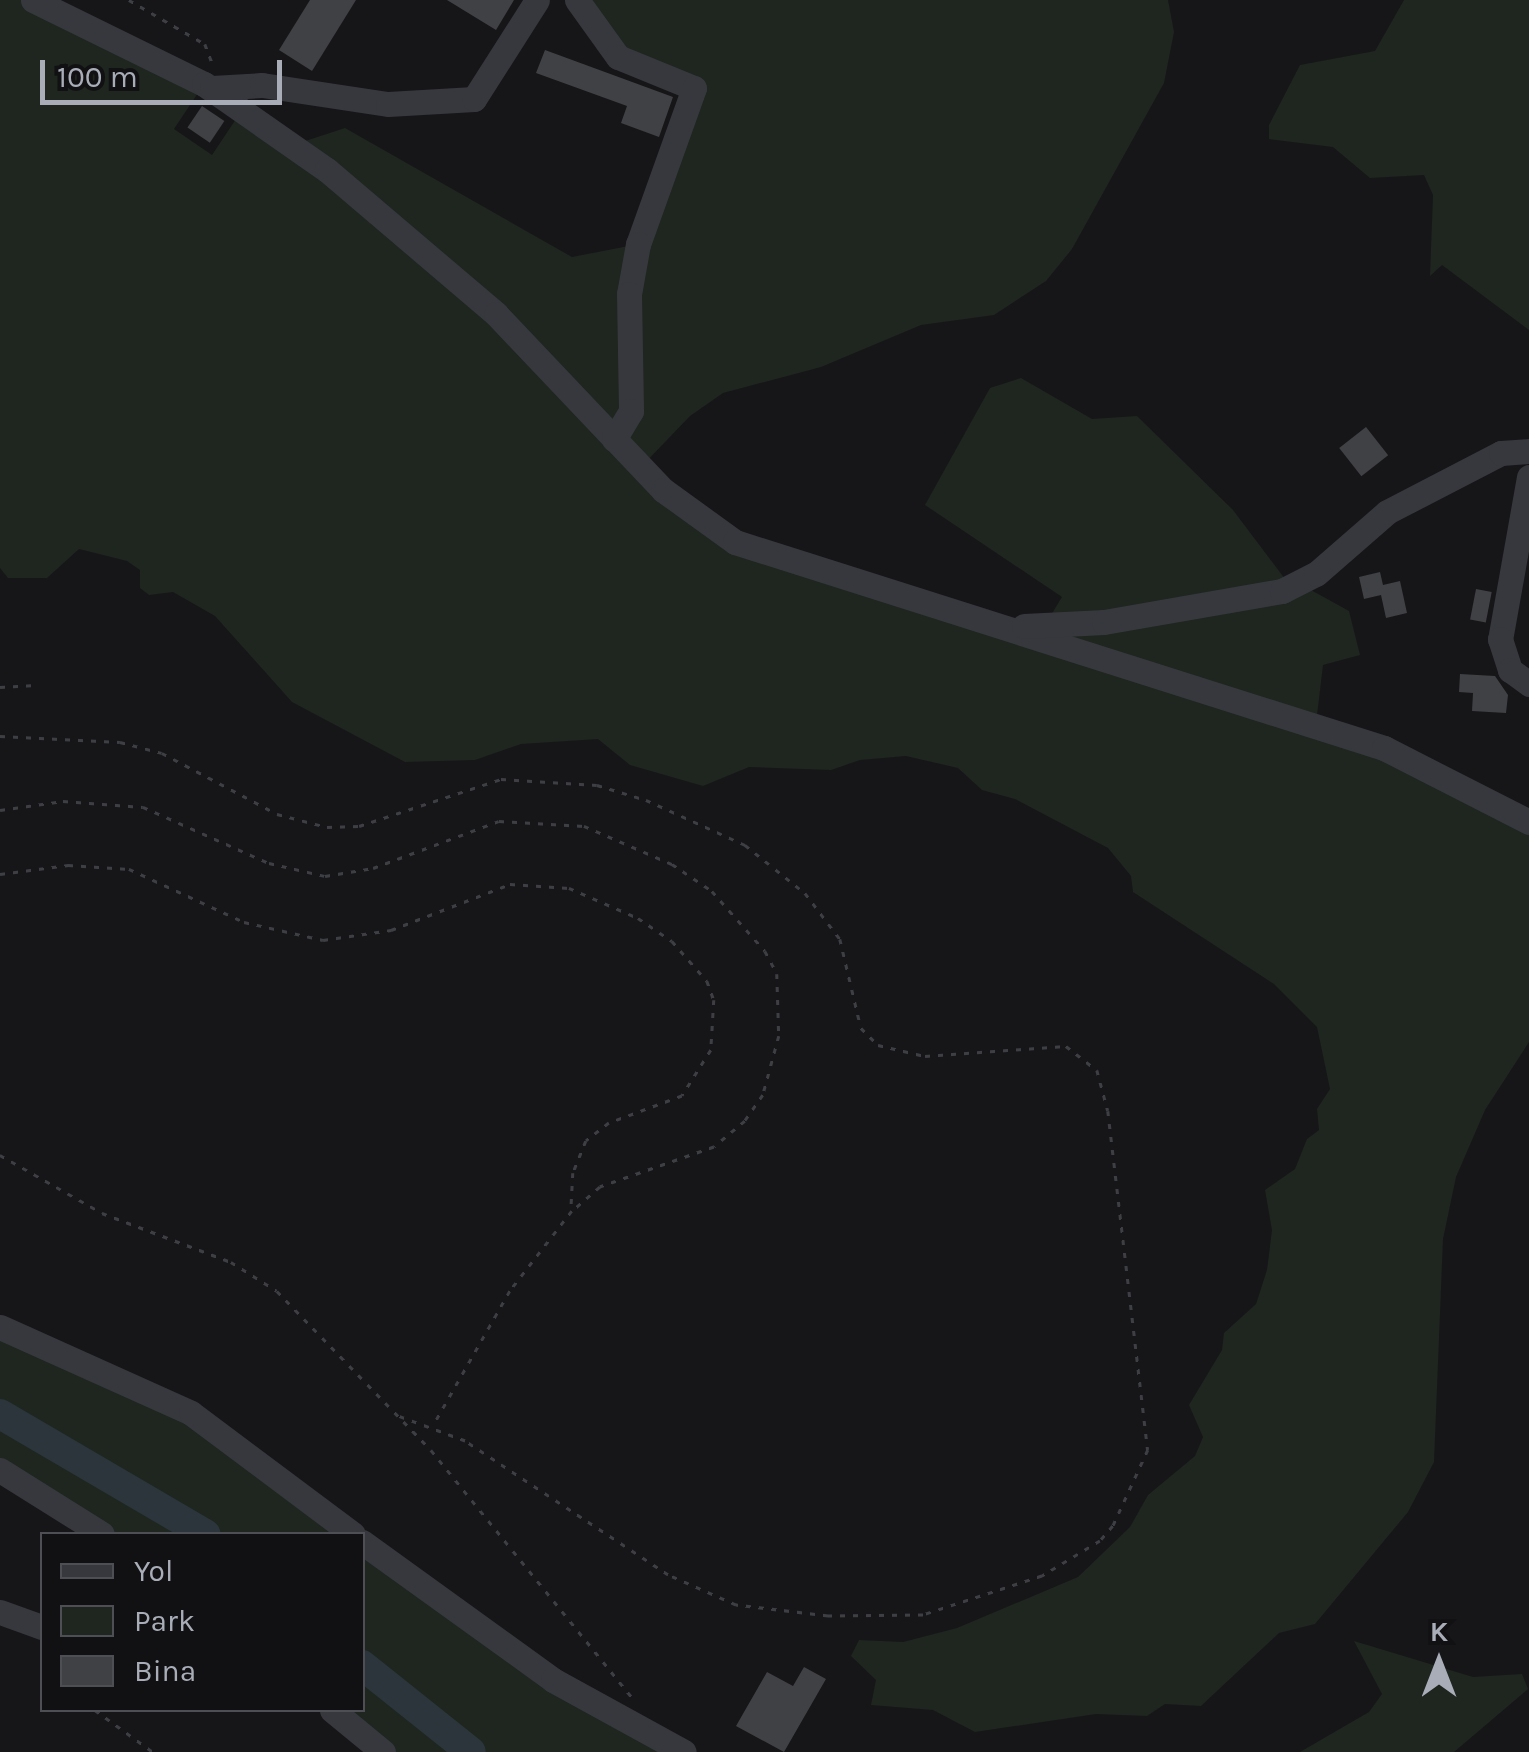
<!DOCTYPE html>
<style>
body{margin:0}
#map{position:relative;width:1529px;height:1752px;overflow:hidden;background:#161618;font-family:Karla,sans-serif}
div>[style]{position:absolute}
.green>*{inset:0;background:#1e261f}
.river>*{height:30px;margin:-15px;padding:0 15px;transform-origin:15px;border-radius:15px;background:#2c353c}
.building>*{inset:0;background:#404145;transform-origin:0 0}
.path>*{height:2.5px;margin-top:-1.25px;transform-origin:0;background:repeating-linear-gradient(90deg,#3d3f44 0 5px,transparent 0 13px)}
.minor>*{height:25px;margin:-12.5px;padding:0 12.5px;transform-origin:12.5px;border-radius:12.5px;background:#37383d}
span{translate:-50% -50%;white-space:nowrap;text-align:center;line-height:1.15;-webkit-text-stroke:8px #111113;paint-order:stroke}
.legend{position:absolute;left:40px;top:1532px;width:325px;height:180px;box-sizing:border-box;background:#111113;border:2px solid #4d4f55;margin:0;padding:12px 18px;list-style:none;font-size:30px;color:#a8adb8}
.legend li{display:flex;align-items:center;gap:20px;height:50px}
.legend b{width:50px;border:2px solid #4d4f55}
.north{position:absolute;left:1389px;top:1612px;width:100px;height:100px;-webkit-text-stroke:8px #111113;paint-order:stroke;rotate:0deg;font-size:28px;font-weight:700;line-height:40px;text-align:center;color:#a8adb8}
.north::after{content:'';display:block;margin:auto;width:35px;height:45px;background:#a8adb8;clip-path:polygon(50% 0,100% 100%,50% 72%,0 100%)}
.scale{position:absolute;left:40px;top:60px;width:242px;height:45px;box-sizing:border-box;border:5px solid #a8adb8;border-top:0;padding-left:12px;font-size:30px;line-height:35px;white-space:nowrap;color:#a8adb8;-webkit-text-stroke:8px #111113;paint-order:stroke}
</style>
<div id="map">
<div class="green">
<i style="clip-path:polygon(0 0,33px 0,204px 84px,174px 129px,212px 155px,242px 110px,293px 145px,345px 128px,572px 257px,639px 244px,694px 89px,618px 57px,577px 0,1168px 0,1174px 32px,1164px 83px,1072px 249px,1046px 281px,994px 315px,921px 325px,821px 367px,723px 393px,690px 416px,641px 467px,708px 527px,1004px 627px,1048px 620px,1062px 597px,925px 505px,990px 388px,1021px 378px,1092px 419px,1137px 416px,1233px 510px,1291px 587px,1300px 584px,1349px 611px,1360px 655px,1323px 665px,1316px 724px,1529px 822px,1529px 1042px,1485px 1110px,1456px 1177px,1443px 1239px,1434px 1462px,1408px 1512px,1315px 1624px,1279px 1633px,1201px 1706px,1165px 1704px,1147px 1716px,1096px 1714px,975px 1732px,933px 1710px,871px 1705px,876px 1680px,851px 1656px,859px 1640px,903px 1642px,957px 1628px,1078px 1577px,1130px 1527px,1148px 1495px,1195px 1456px,1203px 1437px,1189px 1405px,1222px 1350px,1224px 1333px,1256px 1304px,1267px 1270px,1272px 1230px,1265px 1190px,1295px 1169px,1307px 1139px,1319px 1130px,1317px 1109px,1330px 1089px,1317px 1027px,1274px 984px,1133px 892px,1131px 876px,1108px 848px,1015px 799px,982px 790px,958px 768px,906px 756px,860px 760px,831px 770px,749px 767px,703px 786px,630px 765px,598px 739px,521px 744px,475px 760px,405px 762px,292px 702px,215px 616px,173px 592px,149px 595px,140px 588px,140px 570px,127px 561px,79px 549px,47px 578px,8px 578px,0 568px)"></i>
<i style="clip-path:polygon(1404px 0,1529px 0,1529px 330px,1442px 265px,1430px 276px,1433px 195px,1424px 175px,1370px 178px,1333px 147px,1269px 139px,1269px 125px,1300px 65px,1375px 51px)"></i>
<i style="clip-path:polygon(0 1327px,158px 1397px,353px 1534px,102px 1534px,0 1470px)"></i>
<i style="clip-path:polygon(363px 1542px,684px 1752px,383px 1752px,332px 1710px,362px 1710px)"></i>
<i style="clip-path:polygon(1354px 1641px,1473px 1677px,1522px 1674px,1528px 1689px,1454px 1752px,1300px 1752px,1369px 1712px,1382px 1694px)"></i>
</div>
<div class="river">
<i style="left:0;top:1414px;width:238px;rotate:30.3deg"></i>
<i style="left:362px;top:1665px;width:139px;rotate:38.6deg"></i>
</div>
<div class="building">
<i style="clip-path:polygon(310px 0,356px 0,312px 71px,279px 50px)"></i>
<i style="clip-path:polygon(447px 0,514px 0,496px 30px)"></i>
<i style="clip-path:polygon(545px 50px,673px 97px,659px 137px,621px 123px,627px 106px,536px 73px)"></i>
<i style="left:202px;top:106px;width:27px;height:26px;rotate:34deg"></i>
<i style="left:1366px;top:427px;width:36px;height:34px;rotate:52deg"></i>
<i style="clip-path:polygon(1380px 572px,1383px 585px,1400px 581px,1407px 613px,1386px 618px,1381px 595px,1364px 599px,1359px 577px)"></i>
<i style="left:1476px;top:589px;width:16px;height:31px;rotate:11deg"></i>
<i style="clip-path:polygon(1460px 674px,1495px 676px,1508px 695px,1506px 713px,1472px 711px,1473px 693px,1459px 692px)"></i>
<i style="clip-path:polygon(804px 1667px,826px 1679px,784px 1752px,736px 1726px,767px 1672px,793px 1686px)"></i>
</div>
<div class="path">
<i style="left:129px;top:0;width:88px;rotate:30.1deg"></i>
<i style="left:205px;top:44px;width:25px;rotate:69deg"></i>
<i style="left:0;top:687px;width:36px;rotate:-3deg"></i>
<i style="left:0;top:736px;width:120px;rotate:2.9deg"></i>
<i style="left:120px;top:742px;width:43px;rotate:14.7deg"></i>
<i style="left:162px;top:753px;width:130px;rotate:27.9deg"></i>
<i style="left:277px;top:814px;width:52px;rotate:14.6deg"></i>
<i style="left:327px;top:827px;width:32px;rotate:-2deg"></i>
<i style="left:359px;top:826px;width:150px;rotate:-18.3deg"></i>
<i style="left:501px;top:779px;width:96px;rotate:3.6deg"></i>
<i style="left:597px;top:785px;width:51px;rotate:17deg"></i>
<i style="left:646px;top:800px;width:109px;rotate:24.4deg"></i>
<i style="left:745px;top:845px;width:77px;rotate:38.7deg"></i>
<i style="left:805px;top:893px;width:58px;rotate:52.7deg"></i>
<i style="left:840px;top:939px;width:91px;rotate:76.7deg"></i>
<i style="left:861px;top:1028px;width:24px;rotate:45deg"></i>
<i style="left:878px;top:1045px;width:48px;rotate:13.2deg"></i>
<i style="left:925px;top:1056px;width:141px;rotate:-4.1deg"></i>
<i style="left:1066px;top:1046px;width:39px;rotate:38deg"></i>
<i style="left:1097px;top:1070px;width:42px;rotate:75deg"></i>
<i style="left:1108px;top:1111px;width:341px;rotate:83.3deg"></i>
<i style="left:1148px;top:1450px;width:84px;rotate:114.7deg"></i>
<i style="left:1113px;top:1526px;width:20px;rotate:131deg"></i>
<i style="left:1100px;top:1541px;width:68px;rotate:148.9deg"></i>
<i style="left:1042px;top:1576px;width:125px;rotate:161.9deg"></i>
<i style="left:923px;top:1615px;width:95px;rotate:179.4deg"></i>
<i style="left:828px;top:1616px;width:93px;rotate:-173.2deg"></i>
<i style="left:736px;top:1605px;width:74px;rotate:-156.2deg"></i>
<i style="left:668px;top:1575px;width:243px;rotate:-146.6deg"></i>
<i style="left:465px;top:1441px;width:72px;rotate:-159.5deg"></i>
<i style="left:0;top:810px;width:64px;rotate:-8.1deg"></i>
<i style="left:63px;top:801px;width:80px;rotate:4.3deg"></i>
<i style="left:143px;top:807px;width:138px;rotate:24deg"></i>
<i style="left:269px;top:863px;width:57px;rotate:13.1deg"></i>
<i style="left:325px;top:876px;width:49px;rotate:-9.5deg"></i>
<i style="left:373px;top:868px;width:134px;rotate:-20.5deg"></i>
<i style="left:499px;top:821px;width:85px;rotate:3.4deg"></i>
<i style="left:584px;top:826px;width:96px;rotate:23.4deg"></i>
<i style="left:672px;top:864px;width:48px;rotate:34deg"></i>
<i style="left:712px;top:891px;width:80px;rotate:48.5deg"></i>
<i style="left:765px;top:951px;width:26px;rotate:62deg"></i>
<i style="left:777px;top:974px;width:62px;rotate:88.2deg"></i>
<i style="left:779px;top:1036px;width:61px;rotate:105.2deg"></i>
<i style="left:763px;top:1095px;width:32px;rotate:125deg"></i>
<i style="left:745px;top:1121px;width:40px;rotate:140deg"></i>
<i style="left:714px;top:1147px;width:121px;rotate:160.7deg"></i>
<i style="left:600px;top:1187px;width:37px;rotate:139deg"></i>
<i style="left:572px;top:1211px;width:101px;rotate:127.8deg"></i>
<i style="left:510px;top:1291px;width:153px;rotate:119.7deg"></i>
<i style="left:0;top:874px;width:69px;rotate:-7.5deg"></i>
<i style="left:68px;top:865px;width:61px;rotate:3.8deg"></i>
<i style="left:129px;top:869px;width:127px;rotate:24.7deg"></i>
<i style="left:244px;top:922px;width:81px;rotate:12.8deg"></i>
<i style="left:323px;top:940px;width:69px;rotate:-8.4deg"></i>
<i style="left:391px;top:930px;width:128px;rotate:-21.1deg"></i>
<i style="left:510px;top:884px;width:59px;rotate:3.9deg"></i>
<i style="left:569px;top:888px;width:75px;rotate:23.5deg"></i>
<i style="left:638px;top:918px;width:41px;rotate:34.1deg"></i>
<i style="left:672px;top:941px;width:53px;rotate:48.8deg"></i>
<i style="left:707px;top:981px;width:20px;rotate:70deg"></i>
<i style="left:714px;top:1000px;width:50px;rotate:93.4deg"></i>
<i style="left:711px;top:1050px;width:54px;rotate:122.2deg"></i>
<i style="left:682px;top:1096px;width:78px;rotate:159.7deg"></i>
<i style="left:609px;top:1123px;width:29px;rotate:142deg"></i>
<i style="left:586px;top:1141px;width:35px;rotate:112deg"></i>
<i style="left:573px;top:1173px;width:37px;rotate:93deg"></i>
<i style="left:0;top:1155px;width:117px;rotate:29.6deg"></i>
<i style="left:102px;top:1213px;width:138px;rotate:20.8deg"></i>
<i style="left:231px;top:1262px;width:54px;rotate:32.2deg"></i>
<i style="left:277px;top:1291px;width:221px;rotate:45.9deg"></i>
<i style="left:431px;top:1450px;width:322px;rotate:50.9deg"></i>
<i style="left:95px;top:1710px;width:72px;rotate:35.9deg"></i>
</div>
<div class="minor">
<i style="left:33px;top:0;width:191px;rotate:26.2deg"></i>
<i style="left:204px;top:84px;width:150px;rotate:35deg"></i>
<i style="left:327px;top:170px;width:222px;rotate:40.4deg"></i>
<i style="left:496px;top:314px;width:243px;rotate:46.5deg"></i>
<i style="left:663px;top:490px;width:89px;rotate:35.8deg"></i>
<i style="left:735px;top:542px;width:681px;rotate:17.61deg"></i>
<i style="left:1384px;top:748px;width:163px;rotate:27deg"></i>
<i style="left:577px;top:0;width:70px;rotate:54.3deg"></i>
<i style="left:618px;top:57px;width:82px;rotate:22.2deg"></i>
<i style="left:694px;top:88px;width:166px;rotate:109.7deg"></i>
<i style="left:638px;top:244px;width:51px;rotate:100.2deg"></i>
<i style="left:629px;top:294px;width:117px;rotate:89deg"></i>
<i style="left:631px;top:411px;width:33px;rotate:121deg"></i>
<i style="left:212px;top:88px;width:50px;rotate:-3.4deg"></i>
<i style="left:262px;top:85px;width:127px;rotate:8.6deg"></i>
<i style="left:388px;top:104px;width:86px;rotate:-3.3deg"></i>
<i style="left:474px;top:99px;width:117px;rotate:-57.5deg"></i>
<i style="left:1529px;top:477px;width:165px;rotate:100.1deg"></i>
<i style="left:1500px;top:639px;width:33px;rotate:72deg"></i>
<i style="left:1510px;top:670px;width:24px;rotate:36deg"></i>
<i style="left:1024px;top:626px;width:80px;rotate:-2.9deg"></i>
<i style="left:1104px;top:622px;width:181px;rotate:-9.9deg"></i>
<i style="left:1282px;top:591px;width:38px;rotate:-27deg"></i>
<i style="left:1316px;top:574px;width:94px;rotate:-41.1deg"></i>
<i style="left:1387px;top:512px;width:128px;rotate:-27.4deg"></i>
<i style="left:1501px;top:453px;width:28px;rotate:-4deg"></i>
<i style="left:0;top:1327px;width:209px;rotate:24.2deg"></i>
<i style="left:191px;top:1413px;width:202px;rotate:36.8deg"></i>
<i style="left:0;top:1470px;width:120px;rotate:32.1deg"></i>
<i style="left:362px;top:1542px;width:236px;rotate:35.8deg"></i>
<i style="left:553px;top:1680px;width:149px;rotate:28.8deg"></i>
<i style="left:0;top:1612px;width:45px;rotate:19.7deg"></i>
<i style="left:332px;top:1710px;width:66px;rotate:39.5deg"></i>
</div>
<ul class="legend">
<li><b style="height:12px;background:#37383d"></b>Yol</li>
<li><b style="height:28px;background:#1e261f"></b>Park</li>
<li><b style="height:28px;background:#404145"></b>Bina</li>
</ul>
<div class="north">K</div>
<div class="scale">100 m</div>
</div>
